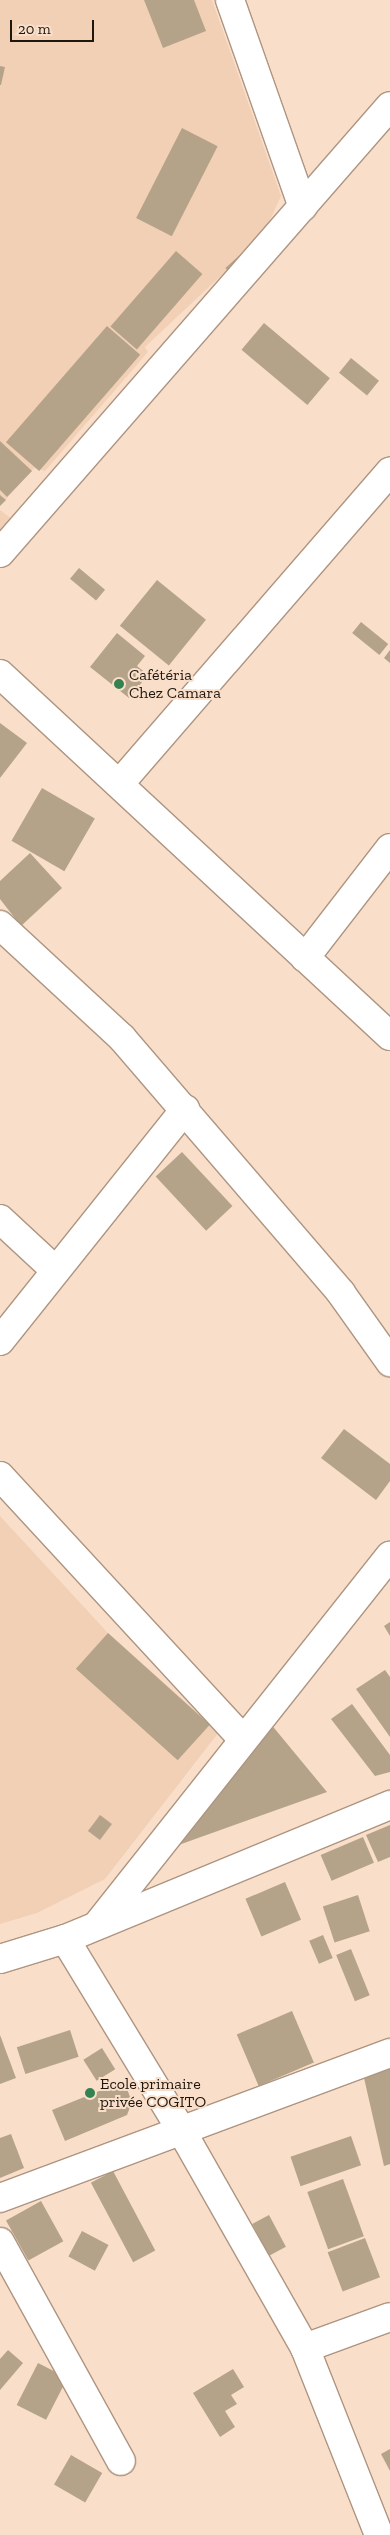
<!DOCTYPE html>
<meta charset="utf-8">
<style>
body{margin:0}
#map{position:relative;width:390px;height:2535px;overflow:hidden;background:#f9dec9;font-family:"Zilla Slab",serif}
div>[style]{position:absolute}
.built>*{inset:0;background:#f2d0b6}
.building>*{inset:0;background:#b4a389;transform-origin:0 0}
.roads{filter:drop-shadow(1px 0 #ae9581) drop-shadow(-1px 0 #ae9581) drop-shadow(0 1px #ae9581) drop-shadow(0 -1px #ae9581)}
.minor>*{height:28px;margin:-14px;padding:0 14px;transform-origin:14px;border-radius:14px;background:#fff}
.tertiary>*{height:28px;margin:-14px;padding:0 14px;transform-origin:14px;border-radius:14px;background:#fff}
.dots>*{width:14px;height:14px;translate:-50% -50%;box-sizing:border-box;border:2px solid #f9dec9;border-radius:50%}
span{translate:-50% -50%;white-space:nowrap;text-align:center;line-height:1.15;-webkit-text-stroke:4px #f9dec9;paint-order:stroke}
.poi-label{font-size:16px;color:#1f160e}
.left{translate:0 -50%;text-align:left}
.scale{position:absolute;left:10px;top:20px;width:84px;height:22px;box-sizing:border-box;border:2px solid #1f160e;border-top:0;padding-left:6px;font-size:15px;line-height:18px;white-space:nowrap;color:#1f160e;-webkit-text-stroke:4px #f9dec9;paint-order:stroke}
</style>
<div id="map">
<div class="built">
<i style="clip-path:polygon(0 0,212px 0,281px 196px,250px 264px,227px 270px,145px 347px,148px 352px,45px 471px,34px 468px,0 506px)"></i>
<i style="clip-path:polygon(0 510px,13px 520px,0 535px)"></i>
<i style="clip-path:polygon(0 1516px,108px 1633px,219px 1732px,105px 1879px,37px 1913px,0 1924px)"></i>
</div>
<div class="building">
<i style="clip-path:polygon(144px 0,194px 0,206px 31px,163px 48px)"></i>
<i style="clip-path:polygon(0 66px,5px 67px,1px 85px,0 85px)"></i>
<i style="left:182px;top:128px;width:40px;height:101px;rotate:27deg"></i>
<i style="left:176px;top:251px;width:35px;height:100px;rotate:41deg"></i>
<i style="left:241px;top:254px;width:13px;height:21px;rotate:48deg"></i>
<i style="left:264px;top:323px;width:86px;height:35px;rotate:40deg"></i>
<i style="left:107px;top:326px;width:44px;height:154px;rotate:41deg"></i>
<i style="left:351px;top:358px;width:36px;height:19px;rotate:39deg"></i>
<i style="clip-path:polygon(0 441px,32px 471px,7px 497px,0 490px)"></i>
<i style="clip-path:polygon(0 495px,6px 500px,0 506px)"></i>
<i style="left:79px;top:568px;width:34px;height:14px;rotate:40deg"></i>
<i style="left:157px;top:580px;width:63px;height:59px;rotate:39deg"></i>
<i style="left:361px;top:622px;width:35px;height:14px;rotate:39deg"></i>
<i style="clip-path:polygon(117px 633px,145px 656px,137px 666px,148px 675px,129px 698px,90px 667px)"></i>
<i style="clip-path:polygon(390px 650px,390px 663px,384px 658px)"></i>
<i style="clip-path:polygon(0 723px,27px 743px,0 778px)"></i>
<i style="left:42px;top:788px;width:61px;height:61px;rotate:30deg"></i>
<i style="clip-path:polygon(30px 853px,62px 888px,21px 926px,0 899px,0 881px)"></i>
<i style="left:182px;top:1152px;width:74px;height:36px;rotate:47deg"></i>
<i style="clip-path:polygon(344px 1429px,390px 1464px,390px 1481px,376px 1500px,321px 1458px)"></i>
<i style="clip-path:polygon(390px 1622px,390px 1636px,384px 1626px)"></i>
<i style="left:108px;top:1633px;width:137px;height:48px;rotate:42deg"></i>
<i style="clip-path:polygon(385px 1670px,390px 1677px,390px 1737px,356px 1689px)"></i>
<i style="clip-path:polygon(352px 1704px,390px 1755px,390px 1772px,375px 1776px,331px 1719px)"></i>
<i style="clip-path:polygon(265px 1717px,327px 1792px,173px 1847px)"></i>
<i style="left:100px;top:1815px;width:15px;height:20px;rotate:37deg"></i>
<i style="clip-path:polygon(390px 1825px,390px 1857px,378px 1862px,366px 1835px)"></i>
<i style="left:363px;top:1837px;width:28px;height:46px;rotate:67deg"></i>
<i style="left:285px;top:1882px;width:41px;height:43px;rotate:67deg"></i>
<i style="left:358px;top:1895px;width:38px;height:37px;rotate:72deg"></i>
<i style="left:323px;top:1935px;width:25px;height:15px;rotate:67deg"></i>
<i style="left:351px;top:1949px;width:50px;height:16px;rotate:68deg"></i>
<i style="left:292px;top:2011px;width:56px;height:60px;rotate:67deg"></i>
<i style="left:70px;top:2030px;width:28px;height:56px;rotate:72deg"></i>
<i style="clip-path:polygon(0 2035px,16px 2078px,0 2084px)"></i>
<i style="left:102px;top:2048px;width:25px;height:22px;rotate:58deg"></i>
<i style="clip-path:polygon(390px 2062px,390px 2164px,384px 2166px,362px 2069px)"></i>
<i style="clip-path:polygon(124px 2081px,132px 2102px,127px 2115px,65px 2141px,52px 2110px)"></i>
<i style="clip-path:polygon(11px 2134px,24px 2168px,0 2178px,0 2138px)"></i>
<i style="left:351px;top:2136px;width:31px;height:64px;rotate:71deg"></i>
<i style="left:113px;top:2171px;width:90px;height:25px;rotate:62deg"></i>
<i style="left:343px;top:2179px;width:61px;height:38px;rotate:70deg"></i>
<i style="left:41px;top:2201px;width:46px;height:40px;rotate:61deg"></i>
<i style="left:269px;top:2215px;width:36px;height:19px;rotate:62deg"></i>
<i style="left:82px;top:2231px;width:30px;height:29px;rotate:28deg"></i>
<i style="left:365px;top:2238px;width:42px;height:40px;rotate:69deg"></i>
<i style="clip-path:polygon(8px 2350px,23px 2363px,0 2390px,0 2359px)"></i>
<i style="left:38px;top:2363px;width:33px;height:47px;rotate:27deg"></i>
<i style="clip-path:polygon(233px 2369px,244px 2387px,231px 2395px,237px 2404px,225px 2411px,235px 2427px,220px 2437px,193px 2393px)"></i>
<i style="clip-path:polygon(390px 2449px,390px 2471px,381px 2454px)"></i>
<i style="left:71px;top:2455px;width:36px;height:34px;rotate:30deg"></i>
</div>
<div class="roads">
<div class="minor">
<i style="left:230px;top:0;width:219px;rotate:70.6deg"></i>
<i style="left:0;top:553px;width:593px;rotate:-48.9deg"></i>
<i style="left:121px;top:782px;width:411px;rotate:-49.1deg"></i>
<i style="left:0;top:925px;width:166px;rotate:42.8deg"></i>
<i style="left:122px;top:1038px;width:336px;rotate:49.3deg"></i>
<i style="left:341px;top:1293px;width:85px;rotate:54.6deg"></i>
<i style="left:305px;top:958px;width:139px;rotate:-52.3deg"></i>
<i style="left:0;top:1219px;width:75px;rotate:42.8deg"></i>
<i style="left:0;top:1341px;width:297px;rotate:-51.4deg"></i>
<i style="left:0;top:1476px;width:357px;rotate:47.3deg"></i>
<i style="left:98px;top:1924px;width:470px;rotate:-51.6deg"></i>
<i style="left:65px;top:1939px;width:221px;rotate:58.7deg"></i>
<i style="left:180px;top:2128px;width:253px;rotate:60.4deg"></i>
<i style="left:305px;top:2348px;width:201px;rotate:68.4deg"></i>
<i style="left:0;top:1959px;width:68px;rotate:-17.1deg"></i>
<i style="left:65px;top:1939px;width:352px;rotate:-22.4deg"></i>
<i style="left:0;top:2198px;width:416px;rotate:-20.4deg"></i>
<i style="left:0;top:2242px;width:250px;rotate:61.1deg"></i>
<i style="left:305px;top:2348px;width:90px;rotate:-20deg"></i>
</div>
<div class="tertiary">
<i style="left:0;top:674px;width:532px;rotate:42.87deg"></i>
</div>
</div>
<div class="dots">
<i style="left:119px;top:684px;background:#348251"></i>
<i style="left:90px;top:2093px;background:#348251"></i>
</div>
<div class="poi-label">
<span class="left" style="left:129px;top:684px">Cafétéria<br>Chez Camara</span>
<span class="left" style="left:100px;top:2093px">Ecole primaire<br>privée COGITO</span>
</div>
<div class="scale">20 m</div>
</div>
